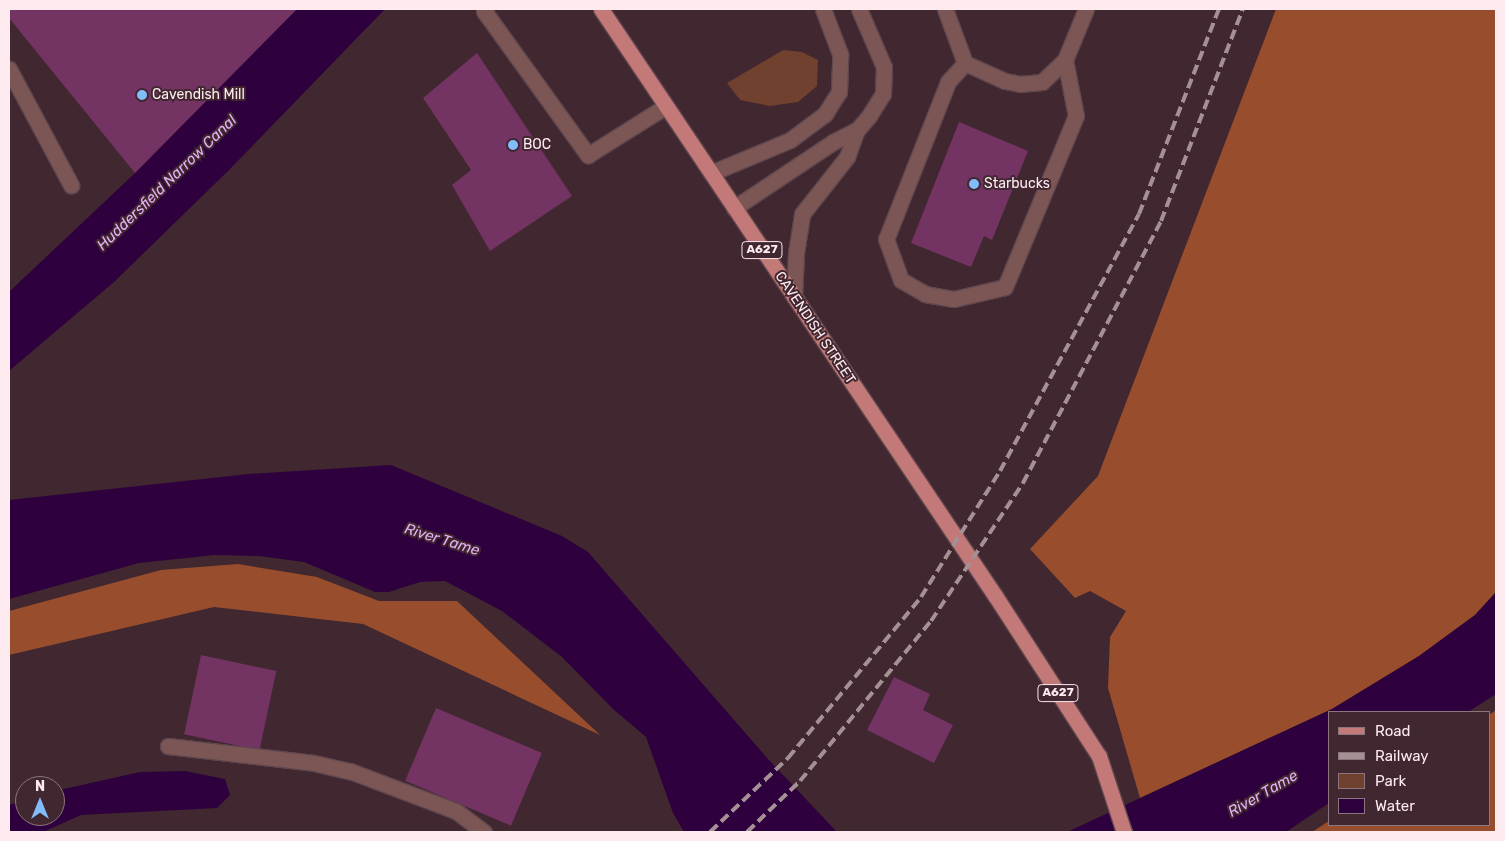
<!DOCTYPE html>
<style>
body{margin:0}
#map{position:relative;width:1505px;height:841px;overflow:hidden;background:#41272f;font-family:Rubik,sans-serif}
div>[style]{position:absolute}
.green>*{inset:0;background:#70412e}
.forest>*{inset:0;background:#984d2d}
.water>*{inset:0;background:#2f003e}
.building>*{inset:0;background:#733363;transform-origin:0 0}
.roads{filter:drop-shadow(1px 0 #5f464e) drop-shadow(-1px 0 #5f464e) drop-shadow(0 1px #5f464e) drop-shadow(0 -1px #5f464e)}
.minor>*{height:15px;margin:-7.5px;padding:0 7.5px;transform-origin:7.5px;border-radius:7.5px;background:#7b5654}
.major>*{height:15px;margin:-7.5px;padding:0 7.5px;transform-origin:7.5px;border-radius:7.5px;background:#c37977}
.rail>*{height:4px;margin-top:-2px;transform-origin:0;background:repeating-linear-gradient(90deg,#a59096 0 10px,transparent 0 15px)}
.dots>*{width:14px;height:14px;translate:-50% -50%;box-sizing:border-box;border:2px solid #41272f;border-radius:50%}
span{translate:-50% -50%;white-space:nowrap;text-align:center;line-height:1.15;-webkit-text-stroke:4px #41272f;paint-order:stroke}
.shield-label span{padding:1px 4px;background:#41272f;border:1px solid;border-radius:4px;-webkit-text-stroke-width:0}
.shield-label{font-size:12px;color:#fdebf0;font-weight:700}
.poi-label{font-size:14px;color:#fdebf0}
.left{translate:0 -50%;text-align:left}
.street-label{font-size:14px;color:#fdebf0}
.water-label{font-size:15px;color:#e5b1f9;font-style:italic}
.frame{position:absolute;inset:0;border:10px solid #fdebf0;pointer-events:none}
.legend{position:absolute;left:1328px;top:711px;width:162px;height:115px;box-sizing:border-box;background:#41272f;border:1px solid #8c757c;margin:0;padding:6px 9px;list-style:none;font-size:15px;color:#fdebf0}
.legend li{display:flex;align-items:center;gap:10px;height:25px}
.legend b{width:25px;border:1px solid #8c757c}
.north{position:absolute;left:15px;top:776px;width:50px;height:50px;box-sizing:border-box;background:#41272f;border:1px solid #8c757c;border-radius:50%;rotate:0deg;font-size:14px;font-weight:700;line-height:20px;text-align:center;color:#fdebf0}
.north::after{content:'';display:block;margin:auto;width:18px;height:22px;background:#83bcfb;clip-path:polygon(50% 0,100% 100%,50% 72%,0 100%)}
</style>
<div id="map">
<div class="green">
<i style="clip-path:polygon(783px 50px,802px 52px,818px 60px,817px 86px,798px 102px,770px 106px,740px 100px,727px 83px)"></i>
</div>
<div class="forest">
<i style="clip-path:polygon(1276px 9px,1496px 9px,1496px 592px,1475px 615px,1419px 656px,1332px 709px,1140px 798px,1108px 688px,1110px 637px,1126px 611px,1090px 591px,1075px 598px,1030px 549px,1098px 476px)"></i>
<i style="clip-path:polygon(238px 564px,317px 577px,379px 601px,457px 601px,600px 735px,363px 624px,214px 607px,9px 655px,9px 611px,161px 570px)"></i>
<i style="clip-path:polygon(1496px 710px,1496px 832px,1312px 832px,1329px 821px,1329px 825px,1489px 825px,1489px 715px)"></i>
</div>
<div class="water">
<i style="clip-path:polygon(297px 9px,385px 9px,229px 170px,114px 282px,9px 371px,9px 292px,135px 173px)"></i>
<i style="clip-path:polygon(391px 465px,562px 536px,588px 552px,768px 759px,837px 832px,684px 832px,673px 813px,646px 737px,613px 709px,562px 657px,502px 611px,445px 581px,420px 582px,389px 592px,375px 592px,304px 562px,259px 556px,215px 555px,139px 563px,9px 599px,9px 500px,249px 474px)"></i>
<i style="clip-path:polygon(1496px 592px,1496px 694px,1468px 712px,1329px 712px,1329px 803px,1286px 832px,1067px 832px,1332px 709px,1419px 656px,1475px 615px)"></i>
<i style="clip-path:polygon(185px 771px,225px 779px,230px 795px,217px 808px,81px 815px,43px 832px,9px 832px,9px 805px,25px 800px,25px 816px,55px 816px,55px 791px,140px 772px)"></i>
</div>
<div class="building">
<i style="clip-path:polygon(9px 9px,297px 9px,135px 173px,9px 18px)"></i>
<i style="clip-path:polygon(477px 53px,572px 196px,490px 251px,452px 185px,471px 170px,423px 98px)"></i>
<i style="clip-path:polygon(959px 122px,1028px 151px,992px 240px,984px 236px,971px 267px,911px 243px)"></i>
<i style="left:201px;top:655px;width:77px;height:81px;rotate:12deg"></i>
<i style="clip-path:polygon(894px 677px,930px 694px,923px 710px,953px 725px,934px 763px,867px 730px)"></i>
<i style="left:436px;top:708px;width:115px;height:79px;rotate:23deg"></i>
</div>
<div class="roads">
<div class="minor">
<i style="left:486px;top:9px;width:3px;rotate:135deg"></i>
<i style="left:484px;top:11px;width:178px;rotate:54.2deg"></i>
<i style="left:588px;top:155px;width:92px;rotate:-32.1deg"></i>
<i style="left:945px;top:9px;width:58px;rotate:69.7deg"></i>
<i style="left:965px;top:63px;width:25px;rotate:132deg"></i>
<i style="left:948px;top:82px;width:169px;rotate:111.5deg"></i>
<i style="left:886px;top:239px;width:44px;rotate:69.9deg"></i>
<i style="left:901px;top:280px;width:28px;rotate:30deg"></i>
<i style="left:925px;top:294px;width:29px;rotate:10deg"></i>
<i style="left:954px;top:299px;width:52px;rotate:-13.2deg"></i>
<i style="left:1005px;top:287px;width:185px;rotate:-67.5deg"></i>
<i style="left:1076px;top:116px;width:57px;rotate:-101.1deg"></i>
<i style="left:965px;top:63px;width:44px;rotate:24.2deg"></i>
<i style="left:1005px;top:81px;width:15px;rotate:11deg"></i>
<i style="left:1020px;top:84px;width:22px;rotate:-5deg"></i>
<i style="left:1042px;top:82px;width:32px;rotate:-44deg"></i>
<i style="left:1065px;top:60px;width:55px;rotate:-67.6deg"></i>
<i style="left:9px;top:69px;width:132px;rotate:61.9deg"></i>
<i style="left:711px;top:173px;width:86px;rotate:-22.7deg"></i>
<i style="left:790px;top:140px;width:44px;rotate:-36.6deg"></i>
<i style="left:825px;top:114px;width:26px;rotate:-58deg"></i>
<i style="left:839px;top:92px;width:38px;rotate:-88deg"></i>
<i style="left:840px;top:54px;width:48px;rotate:-110.7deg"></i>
<i style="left:734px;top:208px;width:119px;rotate:-33.7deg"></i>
<i style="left:833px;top:142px;width:27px;rotate:-27deg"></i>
<i style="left:857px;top:130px;width:18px;rotate:-49deg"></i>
<i style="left:869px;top:116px;width:26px;rotate:-58deg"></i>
<i style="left:883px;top:94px;width:27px;rotate:-88deg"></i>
<i style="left:884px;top:67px;width:63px;rotate:-113.3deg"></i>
<i style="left:794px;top:297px;width:44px;rotate:-87.4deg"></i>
<i style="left:796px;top:253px;width:39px;rotate:-81deg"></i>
<i style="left:802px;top:214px;width:73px;rotate:-51.7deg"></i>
<i style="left:847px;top:157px;width:29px;rotate:-70deg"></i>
<i style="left:168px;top:746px;width:147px;rotate:6.6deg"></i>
<i style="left:314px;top:763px;width:37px;rotate:13deg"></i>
<i style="left:350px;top:771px;width:113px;rotate:20.7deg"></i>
<i style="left:456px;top:811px;width:35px;rotate:37deg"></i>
</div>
<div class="major">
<i style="left:601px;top:9px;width:708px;rotate:56.11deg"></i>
<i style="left:996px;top:597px;width:189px;rotate:57.1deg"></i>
<i style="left:1099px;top:756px;width:80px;rotate:71.8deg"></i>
</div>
</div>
<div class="rail">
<i style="left:710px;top:832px;width:108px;rotate:-43.5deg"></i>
<i style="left:788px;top:758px;width:209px;rotate:-50.4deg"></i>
<i style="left:921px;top:597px;width:149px;rotate:-57.9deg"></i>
<i style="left:1000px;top:471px;width:292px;rotate:-61.6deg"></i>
<i style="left:1139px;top:214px;width:220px;rotate:-68.7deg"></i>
<i style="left:747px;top:832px;width:74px;rotate:-43.9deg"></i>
<i style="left:800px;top:781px;width:207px;rotate:-50.7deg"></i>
<i style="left:931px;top:621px;width:166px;rotate:-56.3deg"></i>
<i style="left:1023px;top:483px;width:296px;rotate:-62.2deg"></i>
<i style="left:1161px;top:221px;width:227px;rotate:-68.9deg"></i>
</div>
<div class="dots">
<i style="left:142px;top:95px;background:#83bcfb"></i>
<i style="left:513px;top:145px;background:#83bcfb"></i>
<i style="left:974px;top:184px;background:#83bcfb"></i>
</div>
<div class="shield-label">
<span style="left:762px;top:250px">A627</span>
<span style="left:1058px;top:693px">A627</span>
</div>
<div class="poi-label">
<span class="left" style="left:152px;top:95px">Cavendish Mill</span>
<span class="left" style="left:523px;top:145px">BOC</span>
<span class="left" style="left:984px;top:184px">Starbucks</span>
</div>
<div class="street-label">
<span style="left:815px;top:328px;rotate:56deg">CAVENDISH STREET</span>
</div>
<div class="water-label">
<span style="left:167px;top:183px;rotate:-44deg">Huddersfield Narrow Canal</span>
<span style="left:442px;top:540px;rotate:17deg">River Tame</span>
<span style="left:1263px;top:794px;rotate:-30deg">River Tame</span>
</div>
<div class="frame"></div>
<ul class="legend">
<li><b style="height:6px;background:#c37977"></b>Road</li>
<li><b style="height:6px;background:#a59096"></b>Railway</li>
<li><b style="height:14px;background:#70412e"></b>Park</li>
<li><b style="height:14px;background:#2f003e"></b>Water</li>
</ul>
<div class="north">N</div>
</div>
